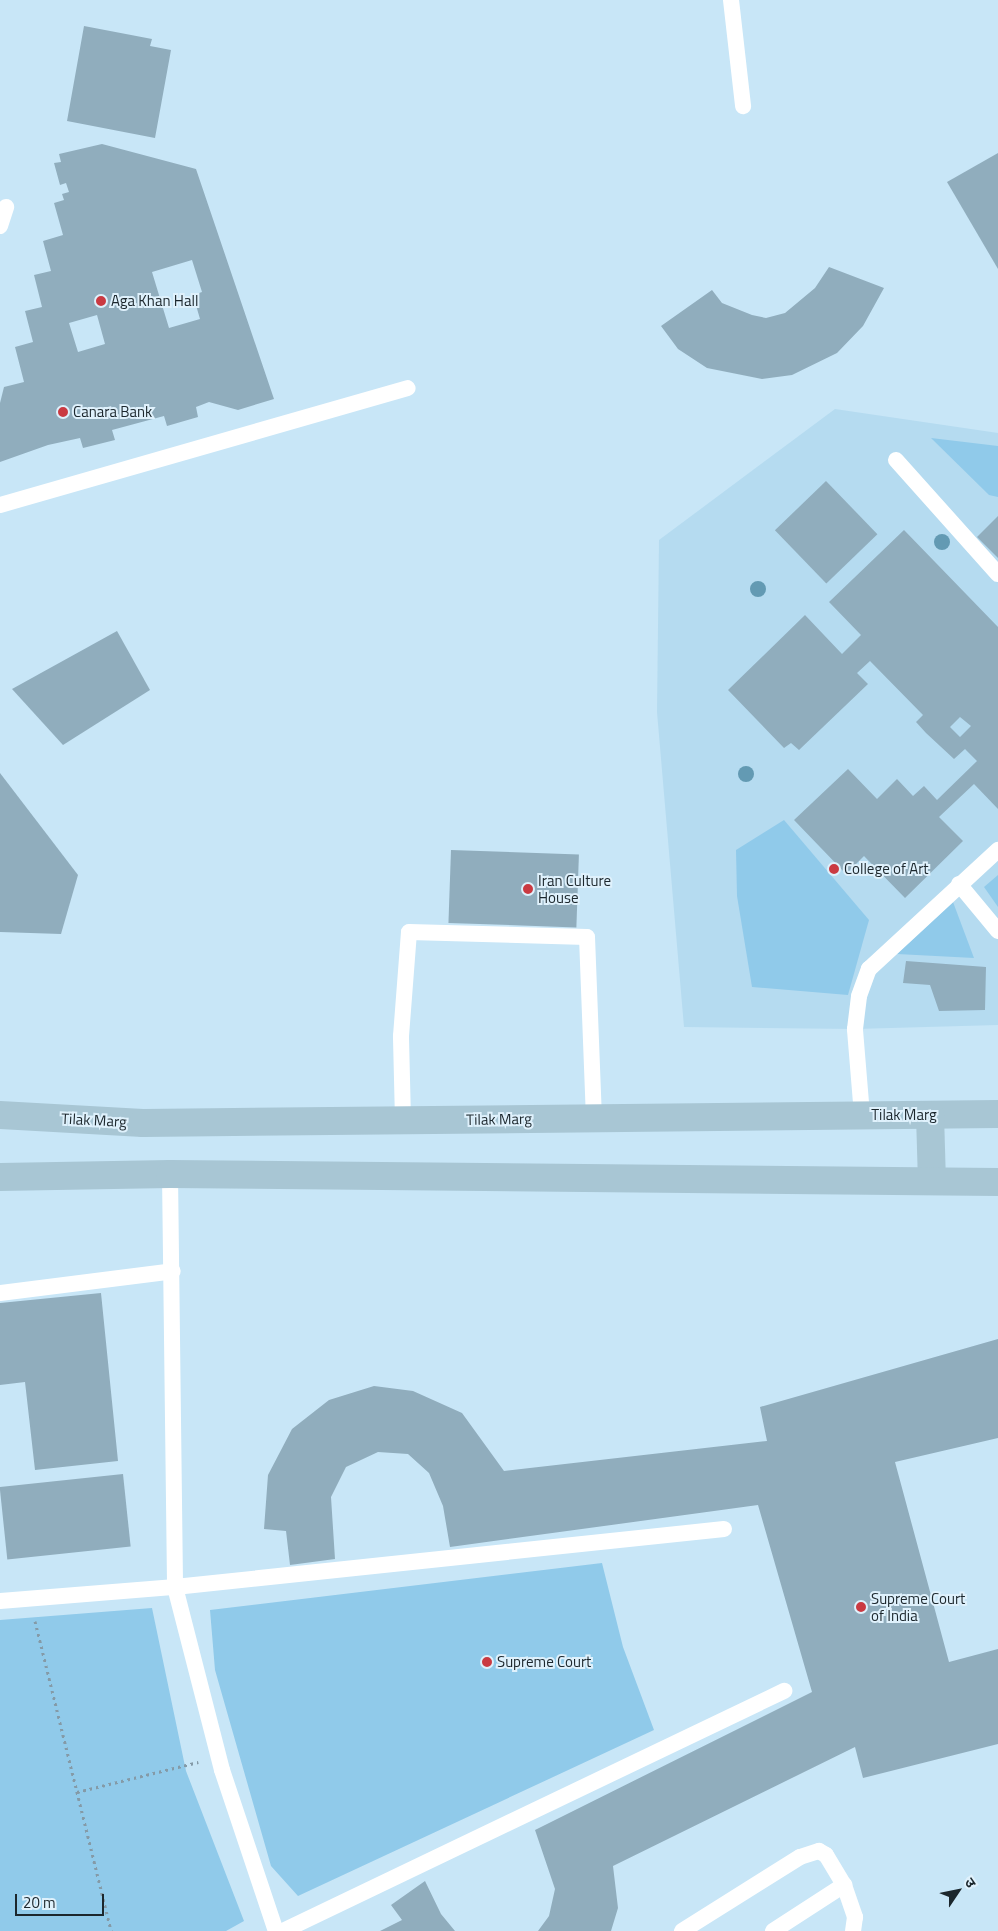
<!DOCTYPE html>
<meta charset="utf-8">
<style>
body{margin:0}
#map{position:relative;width:998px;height:1931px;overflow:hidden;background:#c8e6f7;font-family:"Titillium Web","Noto Sans Devanagari",sans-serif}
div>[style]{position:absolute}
.built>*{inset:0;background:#b5dbf0}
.green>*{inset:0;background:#90caea}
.building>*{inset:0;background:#90adbd;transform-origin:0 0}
.path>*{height:3px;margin-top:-1.5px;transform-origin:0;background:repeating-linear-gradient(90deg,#849aa7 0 2.5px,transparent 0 6.5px)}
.service>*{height:16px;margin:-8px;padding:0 8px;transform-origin:8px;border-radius:8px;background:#fff}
.secondary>*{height:28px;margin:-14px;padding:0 14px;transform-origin:14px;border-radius:14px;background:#a8c6d4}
.trees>*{width:16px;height:16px;margin:-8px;border-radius:50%;background:#639ab3}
.dots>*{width:14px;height:14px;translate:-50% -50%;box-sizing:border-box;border:2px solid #dff1fc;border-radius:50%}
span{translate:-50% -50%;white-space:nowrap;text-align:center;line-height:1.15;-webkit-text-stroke:4px #dff1fc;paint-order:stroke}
.poi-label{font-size:15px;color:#1c272d}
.left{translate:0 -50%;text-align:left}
.street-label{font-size:15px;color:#1c272d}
.north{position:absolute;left:933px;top:1866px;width:50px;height:50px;-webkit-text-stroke:4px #dff1fc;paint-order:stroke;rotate:56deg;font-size:14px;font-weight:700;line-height:20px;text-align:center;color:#1c272d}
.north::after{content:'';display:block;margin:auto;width:18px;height:22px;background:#1c272d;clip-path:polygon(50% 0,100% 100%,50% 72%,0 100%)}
.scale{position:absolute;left:15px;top:1894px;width:89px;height:22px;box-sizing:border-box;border:2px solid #1c272d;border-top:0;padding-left:6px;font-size:15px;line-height:18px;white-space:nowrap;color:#1c272d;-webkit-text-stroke:4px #dff1fc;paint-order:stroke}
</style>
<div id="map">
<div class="built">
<i style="clip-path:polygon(835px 409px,998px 433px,998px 1025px,855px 1029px,684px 1027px,657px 712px,659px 540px)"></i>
</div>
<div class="green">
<i style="clip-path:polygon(931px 438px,998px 446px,998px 497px,989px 495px)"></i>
<i style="clip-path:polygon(784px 820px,869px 920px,848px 995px,752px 987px,737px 896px,736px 850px)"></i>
<i style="clip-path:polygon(998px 875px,998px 907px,984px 887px)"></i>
<i style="clip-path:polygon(953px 902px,974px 958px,897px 954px)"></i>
<i style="clip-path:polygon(602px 1563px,623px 1647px,654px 1730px,298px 1896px,271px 1866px,215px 1670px,210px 1610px)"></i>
<i style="clip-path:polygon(152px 1608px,186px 1771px,244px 1921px,226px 1931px,0 1931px,0 1620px)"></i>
</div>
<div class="building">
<i style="clip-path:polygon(84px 26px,152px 39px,150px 46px,171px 50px,155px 138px,67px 121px)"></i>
<i style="clip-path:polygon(evenodd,102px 144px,196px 169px,274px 399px,238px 410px,209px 402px,196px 407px,198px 417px,167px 426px,164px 416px,112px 430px,115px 440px,83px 448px,80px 438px,48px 445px,0 462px,0 403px,4px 387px,24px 382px,15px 347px,33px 342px,25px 311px,42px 307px,34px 275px,51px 271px,43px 241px,63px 235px,54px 203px,64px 200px,62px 194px,69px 192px,66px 183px,60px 185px,54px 163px,61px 162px,59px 154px,102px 144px,192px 260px,202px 292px,193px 295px,200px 319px,169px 328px,152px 272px,192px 260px,102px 144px,97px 315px,105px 344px,78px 352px,69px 323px,97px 315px)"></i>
<i style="clip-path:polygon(998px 153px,998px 269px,947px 182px)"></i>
<i style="clip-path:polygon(829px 267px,884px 288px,863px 326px,837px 353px,792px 375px,762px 379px,707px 368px,678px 349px,661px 326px,712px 290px,722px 303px,752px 315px,766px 318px,785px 313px,815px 288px)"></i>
<i style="left:826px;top:481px;width:74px;height:71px;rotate:46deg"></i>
<i style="clip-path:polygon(998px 516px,998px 558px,977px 537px)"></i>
<i style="clip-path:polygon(evenodd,904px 530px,998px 627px,998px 809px,974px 784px,939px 817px,963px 841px,905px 898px,864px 856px,846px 874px,794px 820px,848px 769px,877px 799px,897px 779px,913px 796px,924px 786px,937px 800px,977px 761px,965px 749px,954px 759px,926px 733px,916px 722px,923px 715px,870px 661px,857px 673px,868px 684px,799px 750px,791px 743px,784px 748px,728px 690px,805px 615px,842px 654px,861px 635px,829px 602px,904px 530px,960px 717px,971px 726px,960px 737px,950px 727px,960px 717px)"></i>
<i style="clip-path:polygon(117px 631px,150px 690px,63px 745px,12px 689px)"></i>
<i style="clip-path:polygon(0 773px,78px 875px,61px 934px,0 932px)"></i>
<i style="left:451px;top:850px;width:128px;height:73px;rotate:2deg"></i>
<i style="clip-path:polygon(906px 961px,986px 967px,985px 1010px,939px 1011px,930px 985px,903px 983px)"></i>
<i style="clip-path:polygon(101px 1293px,118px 1461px,35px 1470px,25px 1382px,0 1385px,0 1303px)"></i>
<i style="clip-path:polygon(998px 1339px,998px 1438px,895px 1462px,949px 1662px,998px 1649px,998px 1744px,863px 1778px,855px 1747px,613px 1866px,618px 1908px,611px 1931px,538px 1931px,549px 1916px,555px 1889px,535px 1830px,812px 1692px,758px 1505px,450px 1547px,443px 1506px,429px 1473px,408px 1454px,378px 1452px,346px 1467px,331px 1497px,335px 1559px,290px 1565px,286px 1531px,264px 1529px,268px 1475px,292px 1429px,329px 1400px,374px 1386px,413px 1391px,462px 1413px,504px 1471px,767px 1441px,760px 1407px)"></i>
<i style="left:123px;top:1474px;width:73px;height:124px;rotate:84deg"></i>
<i style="clip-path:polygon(425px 1881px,441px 1914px,455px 1931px,380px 1931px,402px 1920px,391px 1905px)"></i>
</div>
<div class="path">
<i style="left:35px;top:1621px;width:319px;rotate:76.2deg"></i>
<i style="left:77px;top:1792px;width:125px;rotate:-13.9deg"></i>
</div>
<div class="service">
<i style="left:731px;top:0;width:107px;rotate:83.5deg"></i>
<i style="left:0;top:226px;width:20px;rotate:-72deg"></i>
<i style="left:896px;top:460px;width:153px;rotate:48.2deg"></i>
<i style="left:0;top:505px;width:424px;rotate:-16deg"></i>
<i style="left:959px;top:884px;width:61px;rotate:50.3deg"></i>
<i style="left:862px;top:1115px;width:86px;rotate:-94.7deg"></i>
<i style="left:855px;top:1029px;width:33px;rotate:-83deg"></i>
<i style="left:859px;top:996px;width:29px;rotate:-70deg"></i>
<i style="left:869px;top:969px;width:176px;rotate:-42.7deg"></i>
<i style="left:403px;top:1120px;width:84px;rotate:-91.4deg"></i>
<i style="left:401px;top:1036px;width:104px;rotate:-85.6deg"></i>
<i style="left:409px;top:932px;width:178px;rotate:1.6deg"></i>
<i style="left:587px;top:937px;width:181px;rotate:87.8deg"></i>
<i style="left:170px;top:1174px;width:413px;rotate:89.3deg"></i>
<i style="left:175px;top:1587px;width:189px;rotate:75.6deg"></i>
<i style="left:222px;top:1770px;width:170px;rotate:71.5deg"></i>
<i style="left:0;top:1293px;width:174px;rotate:-7.2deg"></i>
<i style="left:0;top:1601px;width:176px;rotate:-4.6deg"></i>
<i style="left:175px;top:1587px;width:552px;rotate:-6.03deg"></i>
<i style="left:283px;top:1931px;width:556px;rotate:-25.6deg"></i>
<i style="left:682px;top:1931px;width:139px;rotate:-32.1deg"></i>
<i style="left:800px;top:1857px;width:20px;rotate:-18deg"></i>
<i style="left:819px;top:1851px;width:8px;rotate:30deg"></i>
<i style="left:826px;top:1855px;width:35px;rotate:59deg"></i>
<i style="left:844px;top:1885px;width:34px;rotate:71deg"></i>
<i style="left:855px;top:1917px;width:14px;rotate:98deg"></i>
<i style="left:773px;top:1931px;width:85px;rotate:-32.9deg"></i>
</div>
<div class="secondary">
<i style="left:0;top:1115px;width:143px;rotate:3.2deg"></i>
<i style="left:143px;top:1123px;width:855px;rotate:-0.6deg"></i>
<i style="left:930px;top:1115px;width:66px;rotate:88.3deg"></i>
<i style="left:0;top:1177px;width:170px;rotate:-1deg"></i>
<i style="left:170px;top:1174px;width:828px;rotate:0.55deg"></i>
</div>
<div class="trees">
<i style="left:942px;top:542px"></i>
<i style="left:758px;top:589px"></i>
<i style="left:746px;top:774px"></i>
</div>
<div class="dots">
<i style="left:101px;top:301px;background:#ca3a42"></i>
<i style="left:63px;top:412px;background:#ca3a42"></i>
<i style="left:834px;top:869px;background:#ca3a42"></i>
<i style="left:528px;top:889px;background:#ca3a42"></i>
<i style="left:861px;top:1607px;background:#ca3a42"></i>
<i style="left:487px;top:1662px;background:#ca3a42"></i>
</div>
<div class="poi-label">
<span class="left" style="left:111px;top:301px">Aga Khan Hall</span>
<span class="left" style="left:73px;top:412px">Canara Bank</span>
<span class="left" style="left:844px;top:869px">College of Art</span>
<span class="left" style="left:538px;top:889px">Iran Culture<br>House</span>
<span class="left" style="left:871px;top:1607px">Supreme Court<br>of India</span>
<span class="left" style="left:497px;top:1662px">Supreme Court</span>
</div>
<div class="street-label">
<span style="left:904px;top:1115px">Tilak Marg</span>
<span style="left:499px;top:1119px;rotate:-1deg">Tilak Marg</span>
<span style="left:94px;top:1120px;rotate:3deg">Tilak Marg</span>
</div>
<div class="north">उ</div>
<div class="scale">20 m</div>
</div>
